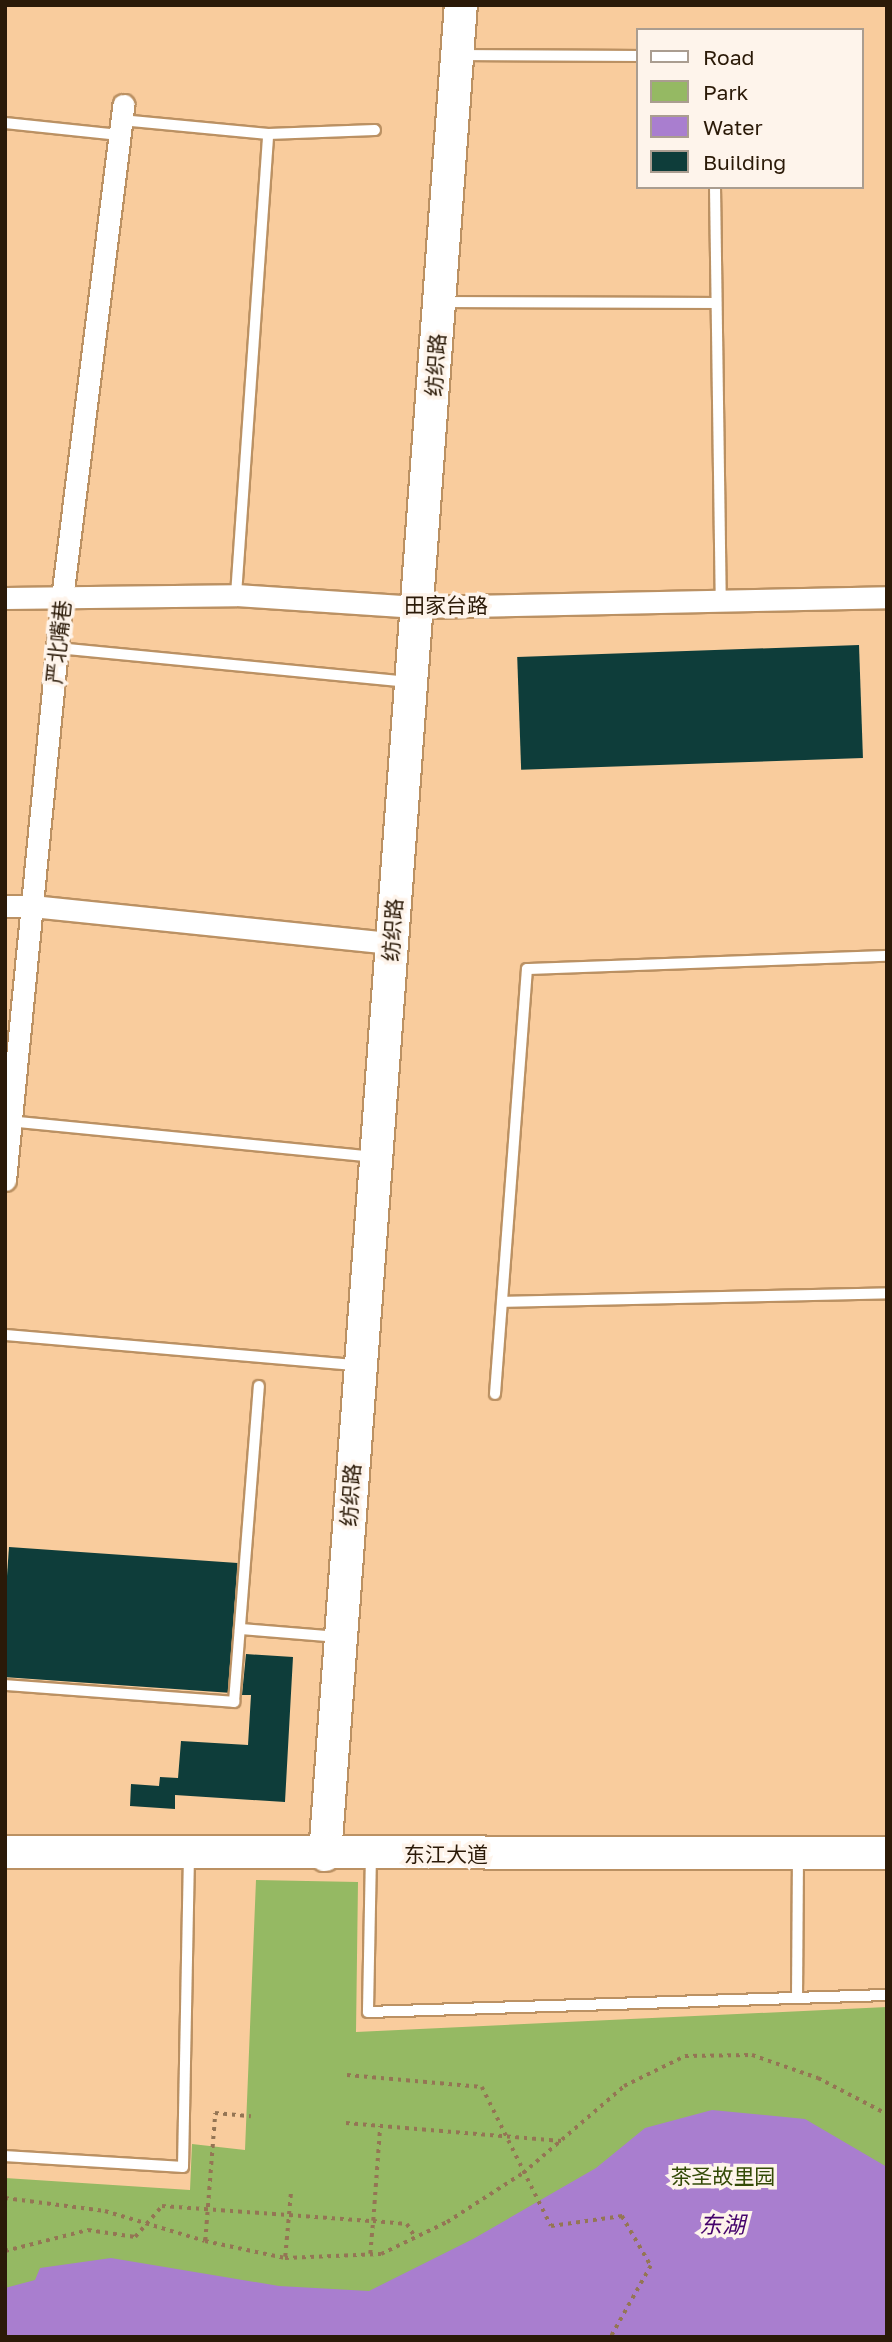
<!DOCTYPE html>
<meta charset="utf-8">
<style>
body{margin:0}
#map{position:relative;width:892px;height:2342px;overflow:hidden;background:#f9cc9d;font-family:"Golos Text","Noto Sans SC",sans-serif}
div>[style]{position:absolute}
.green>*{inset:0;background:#95b963}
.water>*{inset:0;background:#a97ecf}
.building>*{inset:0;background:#0e3d3a;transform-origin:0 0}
.path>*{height:3.5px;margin-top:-1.75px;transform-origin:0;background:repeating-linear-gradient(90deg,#947554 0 3.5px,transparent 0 8.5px)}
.roads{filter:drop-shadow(2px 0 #bb9163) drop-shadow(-2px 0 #bb9163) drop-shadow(0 2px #bb9163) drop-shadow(0 -2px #bb9163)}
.lane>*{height:10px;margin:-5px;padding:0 5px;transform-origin:5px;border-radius:5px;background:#fff}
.street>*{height:21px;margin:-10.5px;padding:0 10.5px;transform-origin:10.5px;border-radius:10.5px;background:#fff}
.secondary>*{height:32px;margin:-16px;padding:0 16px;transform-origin:16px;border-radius:16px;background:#fff}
span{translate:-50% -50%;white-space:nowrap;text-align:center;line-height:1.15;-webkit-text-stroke:7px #fef4eb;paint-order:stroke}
.street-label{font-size:21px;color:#2b1a08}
.park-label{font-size:21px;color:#334a06}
.water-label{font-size:23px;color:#46046b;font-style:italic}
.frame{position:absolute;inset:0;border:7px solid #2b1a08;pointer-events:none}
.legend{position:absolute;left:636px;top:28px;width:228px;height:161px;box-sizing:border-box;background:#fef4eb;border:2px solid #aa9d90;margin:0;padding:9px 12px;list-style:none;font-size:21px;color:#2b1a08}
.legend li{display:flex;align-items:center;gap:14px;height:35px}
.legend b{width:35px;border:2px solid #aa9d90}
</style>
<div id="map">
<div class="green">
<i style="clip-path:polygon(256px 1880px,358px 1882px,356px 2032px,887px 2007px,887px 2337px,5px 2337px,5px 2178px,190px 2190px,192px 2144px,245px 2150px)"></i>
</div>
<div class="water">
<i style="clip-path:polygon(712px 2110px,805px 2119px,887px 2167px,887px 2337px,5px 2337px,5px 2288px,35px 2280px,40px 2268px,111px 2258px,279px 2286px,369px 2291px,473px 2239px,596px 2168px,645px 2128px)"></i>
</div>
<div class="building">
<i style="left:859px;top:645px;width:113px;height:342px;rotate:88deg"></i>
<i style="left:9px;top:1547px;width:229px;height:130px;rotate:4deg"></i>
<i style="clip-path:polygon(246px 1654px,293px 1657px,285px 1802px,175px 1795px,175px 1809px,130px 1806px,131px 1784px,159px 1786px,160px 1777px,178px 1778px,181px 1741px,248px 1745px,251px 1695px,242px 1695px)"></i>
</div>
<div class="path">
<i style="left:347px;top:2075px;width:136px;rotate:5.1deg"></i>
<i style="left:482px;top:2087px;width:155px;rotate:63.6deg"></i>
<i style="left:551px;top:2226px;width:72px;rotate:-8deg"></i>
<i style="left:622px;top:2216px;width:58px;rotate:59.9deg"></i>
<i style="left:651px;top:2266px;width:81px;rotate:119.4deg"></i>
<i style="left:346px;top:2123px;width:216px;rotate:4.8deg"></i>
<i style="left:5px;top:2198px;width:101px;rotate:7.4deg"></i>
<i style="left:105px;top:2211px;width:104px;rotate:16.7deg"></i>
<i style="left:205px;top:2241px;width:82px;rotate:12deg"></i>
<i style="left:285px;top:2258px;width:96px;rotate:-2.4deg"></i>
<i style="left:381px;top:2254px;width:73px;rotate:-25.9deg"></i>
<i style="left:447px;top:2222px;width:90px;rotate:-32.8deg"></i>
<i style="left:523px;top:2173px;width:133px;rotate:-40.7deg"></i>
<i style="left:624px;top:2086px;width:68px;rotate:-26.2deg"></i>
<i style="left:685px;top:2056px;width:67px;rotate:-0.9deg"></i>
<i style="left:752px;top:2055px;width:70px;rotate:19.2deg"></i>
<i style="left:818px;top:2078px;width:78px;rotate:27.6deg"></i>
<i style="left:205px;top:2241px;width:128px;rotate:-85.5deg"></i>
<i style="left:215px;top:2113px;width:36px;rotate:5deg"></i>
<i style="left:5px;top:2251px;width:86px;rotate:-14.2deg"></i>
<i style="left:88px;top:2230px;width:48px;rotate:8.5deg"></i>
<i style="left:135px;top:2237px;width:41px;rotate:-48.9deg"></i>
<i style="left:162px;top:2206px;width:212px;rotate:4.1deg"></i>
<i style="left:373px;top:2221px;width:95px;rotate:-85.8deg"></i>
<i style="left:370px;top:2254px;width:33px;rotate:-85deg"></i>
<i style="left:373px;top:2221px;width:34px;rotate:5deg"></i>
<i style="left:407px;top:2224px;width:15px;rotate:58deg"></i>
<i style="left:285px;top:2257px;width:67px;rotate:-84.9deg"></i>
</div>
<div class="roads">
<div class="lane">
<i style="left:460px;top:55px;width:178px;rotate:0.3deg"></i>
<i style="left:121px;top:120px;width:148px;rotate:5.4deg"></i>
<i style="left:268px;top:134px;width:107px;rotate:-2.1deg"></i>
<i style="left:5px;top:123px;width:115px;rotate:6deg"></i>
<i style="left:715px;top:187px;width:413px;rotate:89.2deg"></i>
<i style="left:442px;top:302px;width:274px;rotate:0.2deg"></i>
<i style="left:236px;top:595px;width:462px;rotate:-86deg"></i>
<i style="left:57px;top:648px;width:354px;rotate:5.5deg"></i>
<i style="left:8px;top:1121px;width:369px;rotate:5.6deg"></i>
<i style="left:502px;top:1302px;width:385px;rotate:-1.3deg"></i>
<i style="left:5px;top:1335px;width:354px;rotate:4.9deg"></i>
<i style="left:495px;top:1394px;width:426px;rotate:-85.7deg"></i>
<i style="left:527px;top:969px;width:360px;rotate:-2.1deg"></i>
<i style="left:240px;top:1629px;width:97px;rotate:4.7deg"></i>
<i style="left:5px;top:1685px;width:230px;rotate:4.2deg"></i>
<i style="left:234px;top:1702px;width:317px;rotate:-85.5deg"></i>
<i style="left:371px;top:1854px;width:158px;rotate:91.1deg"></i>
<i style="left:368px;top:2012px;width:519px;rotate:-1.88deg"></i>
<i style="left:797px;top:1998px;width:144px;rotate:-89.6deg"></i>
<i style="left:5px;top:2156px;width:178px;rotate:3.5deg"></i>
<i style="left:183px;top:2167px;width:312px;rotate:-88.9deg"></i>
</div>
<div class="street">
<i style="left:5px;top:598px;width:231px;rotate:-0.7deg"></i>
<i style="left:236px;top:595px;width:181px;rotate:3.8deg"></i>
<i style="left:417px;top:607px;width:470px;rotate:-1.2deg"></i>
<i style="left:5px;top:906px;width:27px"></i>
<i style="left:32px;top:906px;width:361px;rotate:5.9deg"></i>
<i style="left:5px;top:1180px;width:585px;rotate:-84.41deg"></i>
<i style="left:62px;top:598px;width:497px;rotate:-82.9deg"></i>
</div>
<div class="secondary">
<i style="left:5px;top:1852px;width:882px;rotate:0.06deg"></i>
<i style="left:325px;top:1855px;width:1855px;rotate:-85.8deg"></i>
</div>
</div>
<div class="street-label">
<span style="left:435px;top:365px;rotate:-86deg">纺织路</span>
<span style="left:446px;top:605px">田家台路</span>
<span style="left:58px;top:642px;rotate:-84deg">严北嘴巷</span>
<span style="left:392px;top:930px;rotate:-86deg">纺织路</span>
<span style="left:350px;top:1495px;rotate:-86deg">纺织路</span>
<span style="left:446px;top:1854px">东江大道</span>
</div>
<div class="park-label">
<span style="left:723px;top:2176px">茶圣故里园</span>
</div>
<div class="water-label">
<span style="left:722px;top:2224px">东湖</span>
</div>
<div class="frame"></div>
<ul class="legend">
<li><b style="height:9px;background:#fff"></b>Road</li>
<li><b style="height:19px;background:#95b963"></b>Park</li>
<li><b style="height:19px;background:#a97ecf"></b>Water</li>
<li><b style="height:19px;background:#0e3d3a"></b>Building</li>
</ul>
</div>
